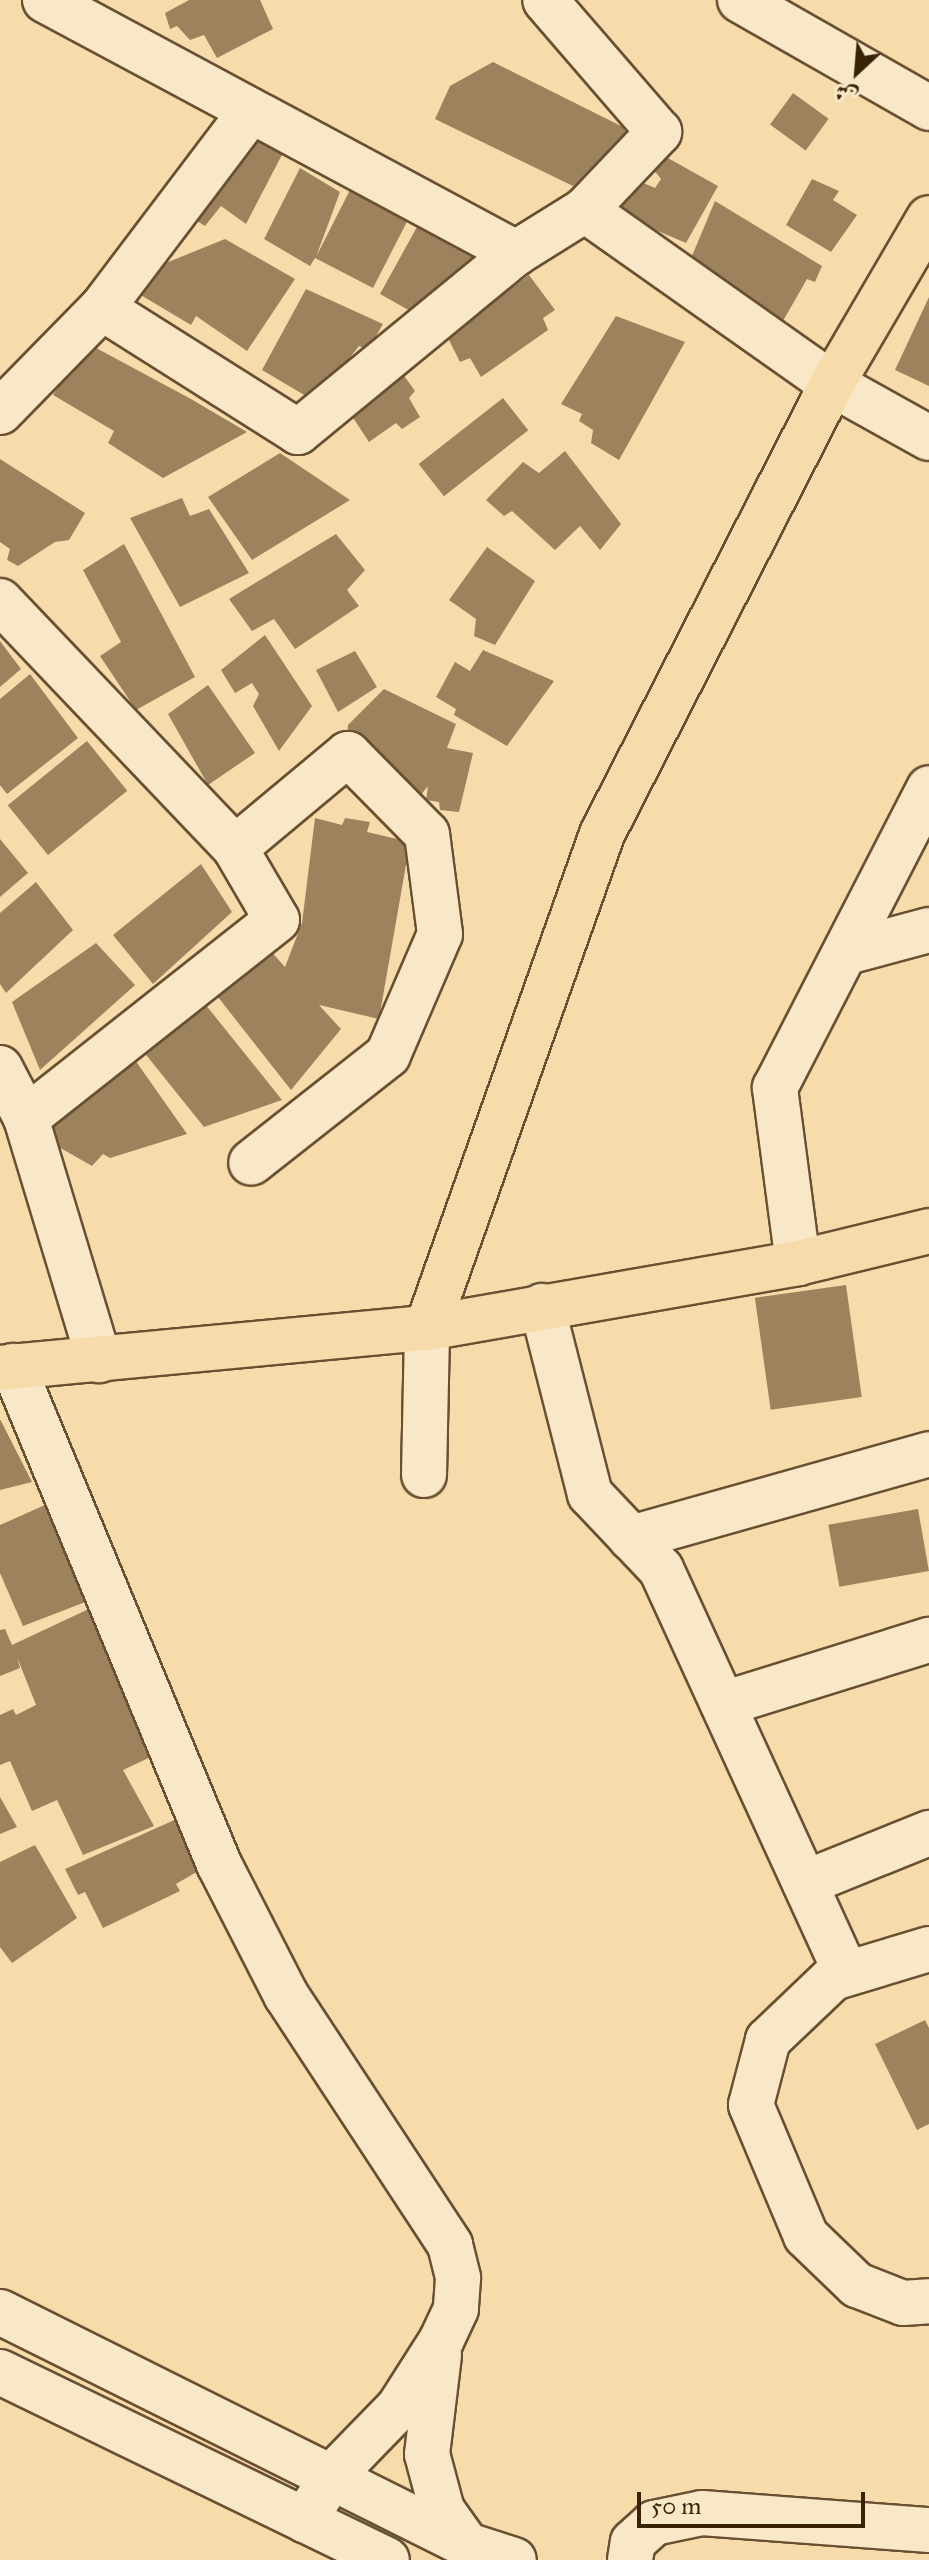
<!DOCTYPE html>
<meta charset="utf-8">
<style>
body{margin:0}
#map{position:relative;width:929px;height:2560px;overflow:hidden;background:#f6dcab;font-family:"IM FELL Great Primer",Amiri,serif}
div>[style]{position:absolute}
.building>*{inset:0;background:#9c835d;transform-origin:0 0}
.roads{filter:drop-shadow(2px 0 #695032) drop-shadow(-2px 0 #695032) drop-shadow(0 2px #695032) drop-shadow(0 -2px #695032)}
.minor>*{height:44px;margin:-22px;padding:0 22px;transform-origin:22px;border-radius:22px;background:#f9e8c8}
.major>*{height:44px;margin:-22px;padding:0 22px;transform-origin:22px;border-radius:22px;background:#f6dcab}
span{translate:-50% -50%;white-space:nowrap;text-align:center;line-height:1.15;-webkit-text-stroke:7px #f9e8c8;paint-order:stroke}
.north{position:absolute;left:817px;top:32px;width:80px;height:80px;-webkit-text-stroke:6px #f9e8c8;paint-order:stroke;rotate:206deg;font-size:22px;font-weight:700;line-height:32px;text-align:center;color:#3a2209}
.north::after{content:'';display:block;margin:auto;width:28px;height:36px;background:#3a2209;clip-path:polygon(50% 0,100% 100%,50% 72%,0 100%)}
.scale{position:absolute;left:637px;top:2492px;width:228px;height:36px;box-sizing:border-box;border:4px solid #3a2209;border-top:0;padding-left:10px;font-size:24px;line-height:28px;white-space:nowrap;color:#3a2209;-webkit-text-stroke:6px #f9e8c8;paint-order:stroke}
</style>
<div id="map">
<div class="building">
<i style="clip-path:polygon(189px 0,260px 0,273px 29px,217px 58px,204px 35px,190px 40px,177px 26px,170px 29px,165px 13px)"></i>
<i style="clip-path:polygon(493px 62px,623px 127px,629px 140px,623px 153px,613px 146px,608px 156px,573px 186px,435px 119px,450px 86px)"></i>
<i style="left:793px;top:93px;width:44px;height:39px;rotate:36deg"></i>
<i style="clip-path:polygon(253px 135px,285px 149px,246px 224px,221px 206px,205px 226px,186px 214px)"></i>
<i style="clip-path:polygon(659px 153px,718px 186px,686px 243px,611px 211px,634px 179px,655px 188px,661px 179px,653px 169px)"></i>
<i style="clip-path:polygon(300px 168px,340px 192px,316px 257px,354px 182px,412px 212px,373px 288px,315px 258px,310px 266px,264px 239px)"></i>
<i style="clip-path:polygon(812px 179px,839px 191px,833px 200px,857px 215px,831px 252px,786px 225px)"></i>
<i style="clip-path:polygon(715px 201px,822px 266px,815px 282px,807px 279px,783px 321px,689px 263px)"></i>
<i style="clip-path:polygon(423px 216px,486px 253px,412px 312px,380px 294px)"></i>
<i style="clip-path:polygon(225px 239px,295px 279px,247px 351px,196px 316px,191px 325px,139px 294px,151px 269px)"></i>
<i style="clip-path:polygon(529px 275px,555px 310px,543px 318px,548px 330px,481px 377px,470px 358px,460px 362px,443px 328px,508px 280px,513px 287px)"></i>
<i style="clip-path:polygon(306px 289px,383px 324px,368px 350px,359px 346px,333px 379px,306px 396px,262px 370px)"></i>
<i style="clip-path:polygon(929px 297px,929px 386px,895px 370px)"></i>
<i style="clip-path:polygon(616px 316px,685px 342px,619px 460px,591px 443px,593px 430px,579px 421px,582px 414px,561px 404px)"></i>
<i style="clip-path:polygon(85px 342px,191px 399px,247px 432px,163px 478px,108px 443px,114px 431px,53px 395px)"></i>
<i style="clip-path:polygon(395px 363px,415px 391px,409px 398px,420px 417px,402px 429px,396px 423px,369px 442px,346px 407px)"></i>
<i style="left:503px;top:398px;width:41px;height:107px;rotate:52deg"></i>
<i style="clip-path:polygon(565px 451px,621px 524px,600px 550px,580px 526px,555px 550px,512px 511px,504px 516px,486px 500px,523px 462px,539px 473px)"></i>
<i style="clip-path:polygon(280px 453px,350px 500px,252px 560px,208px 497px)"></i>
<i style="clip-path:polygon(0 459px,85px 513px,69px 540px,55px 542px,18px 566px,7px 560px,10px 549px,0 542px)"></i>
<i style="clip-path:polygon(182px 498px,190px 516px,209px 509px,249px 573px,180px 607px,130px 518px)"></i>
<i style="clip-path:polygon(336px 534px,365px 570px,347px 590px,359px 606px,295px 649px,274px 619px,252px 631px,229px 599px)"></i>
<i style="clip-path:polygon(124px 544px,195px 677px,136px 710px,100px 656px,121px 642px,83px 570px)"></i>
<i style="clip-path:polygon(487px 547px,535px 581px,495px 645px,474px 636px,476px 619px,449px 600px)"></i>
<i style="clip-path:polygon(265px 635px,312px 706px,279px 751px,253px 706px,259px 694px,252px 683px,235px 693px,221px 670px)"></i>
<i style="clip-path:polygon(0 641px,21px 669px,0 687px)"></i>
<i style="clip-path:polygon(483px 650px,554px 681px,507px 746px,454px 715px,456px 709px,436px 697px,455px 662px,470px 671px)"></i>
<i style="clip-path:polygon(355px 651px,377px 687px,338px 712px,316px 670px)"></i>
<i style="clip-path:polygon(30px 674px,78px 738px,7px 794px,0 785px,0 699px)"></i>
<i style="clip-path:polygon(208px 685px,255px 753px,208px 785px,168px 714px)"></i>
<i style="clip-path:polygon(384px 689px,456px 724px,447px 748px,473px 753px,459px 812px,440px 810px,439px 802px,426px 800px,428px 786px,417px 800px,347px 742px,348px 725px)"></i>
<i style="left:87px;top:741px;width:64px;height:102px;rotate:51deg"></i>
<i style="clip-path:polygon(315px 818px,342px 825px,345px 818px,370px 822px,367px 832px,410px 842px,379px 1019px,319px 1005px,341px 1029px,291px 1090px,214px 992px,268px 948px,285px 967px,302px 923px)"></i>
<i style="clip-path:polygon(0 839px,28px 873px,0 897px)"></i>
<i style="clip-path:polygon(201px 864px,232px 912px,153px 984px,113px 935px)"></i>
<i style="clip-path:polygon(36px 882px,73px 930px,6px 993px,0 984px,0 913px)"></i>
<i style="clip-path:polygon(96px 943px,135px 985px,40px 1070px,12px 1002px)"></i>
<i style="clip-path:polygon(205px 1004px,282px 1100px,204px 1127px,143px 1051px)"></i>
<i style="clip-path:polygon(135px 1060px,187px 1134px,110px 1158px,103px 1154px,92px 1166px,43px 1138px,87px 1093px)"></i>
<i style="left:846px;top:1285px;width:113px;height:92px;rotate:82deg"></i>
<i style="clip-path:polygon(0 1419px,32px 1482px,0 1490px)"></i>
<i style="clip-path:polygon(45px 1505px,88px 1601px,23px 1626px,0 1573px,0 1525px)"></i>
<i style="left:918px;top:1509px;width:63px;height:91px;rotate:80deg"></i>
<i style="clip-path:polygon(93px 1607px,157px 1754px,123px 1770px,154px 1826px,83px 1855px,57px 1800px,32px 1811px,10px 1761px,0 1765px,0 1715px,13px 1709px,16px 1715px,36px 1705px,17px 1657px,20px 1668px,0 1676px,0 1630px,5px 1629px,12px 1645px)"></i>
<i style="clip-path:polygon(0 1797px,17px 1827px,0 1834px)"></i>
<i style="clip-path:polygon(181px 1817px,200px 1870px,176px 1884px,180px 1891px,103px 1928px,85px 1892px,78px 1895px,65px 1869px)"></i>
<i style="clip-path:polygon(35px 1845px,77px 1918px,12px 1963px,0 1947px,0 1862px)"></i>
<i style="clip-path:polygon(925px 2020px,929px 2028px,929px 2124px,917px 2130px,875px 2044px)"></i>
</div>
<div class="roads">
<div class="minor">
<i style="left:45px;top:0;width:535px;rotate:28.24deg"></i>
<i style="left:740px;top:0;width:218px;rotate:29.7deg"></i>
<i style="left:585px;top:210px;width:302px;rotate:35.2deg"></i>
<i style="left:832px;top:384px;width:111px;rotate:29.1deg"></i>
<i style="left:102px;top:308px;width:247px;rotate:-52.9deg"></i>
<i style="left:0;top:412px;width:146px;rotate:-45.6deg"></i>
<i style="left:102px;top:308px;width:232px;rotate:32.3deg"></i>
<i style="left:298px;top:432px;width:282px;rotate:-39.4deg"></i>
<i style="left:516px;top:253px;width:81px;rotate:-31.9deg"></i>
<i style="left:585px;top:210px;width:108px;rotate:-46.5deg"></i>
<i style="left:659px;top:132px;width:174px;rotate:-130.8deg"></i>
<i style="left:0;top:601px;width:341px;rotate:46.4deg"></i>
<i style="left:235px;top:848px;width:83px;rotate:59.7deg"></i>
<i style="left:277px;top:920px;width:320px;rotate:141.7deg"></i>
<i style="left:235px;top:848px;width:147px;rotate:-39.8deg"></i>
<i style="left:348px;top:754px;width:112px;rotate:45.4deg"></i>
<i style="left:427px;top:834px;width:101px;rotate:82.6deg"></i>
<i style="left:440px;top:934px;width:132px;rotate:113.3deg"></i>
<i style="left:388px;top:1055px;width:174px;rotate:141.8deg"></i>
<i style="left:847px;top:952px;width:85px;rotate:-15deg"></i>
<i style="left:0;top:1068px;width:56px;rotate:62.5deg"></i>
<i style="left:26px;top:1118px;width:253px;rotate:73.2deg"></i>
<i style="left:798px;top:1263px;width:177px;rotate:-97.5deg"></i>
<i style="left:775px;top:1088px;width:337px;rotate:-62.8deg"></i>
<i style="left:542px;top:1306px;width:194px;rotate:75.7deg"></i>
<i style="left:590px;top:1494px;width:103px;rotate:46.6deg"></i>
<i style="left:661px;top:1569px;width:445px;rotate:65.4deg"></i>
<i style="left:13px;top:1366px;width:539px;rotate:67.53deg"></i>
<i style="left:219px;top:1864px;width:147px;rotate:62.9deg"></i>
<i style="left:286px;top:1995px;width:299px;rotate:56.7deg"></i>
<i style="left:450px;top:2245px;width:34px;rotate:76deg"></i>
<i style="left:458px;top:2278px;width:31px;rotate:94deg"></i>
<i style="left:456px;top:2309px;width:35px;rotate:115deg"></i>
<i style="left:441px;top:2341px;width:78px;rotate:122.5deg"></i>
<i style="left:399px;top:2407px;width:96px;rotate:134.2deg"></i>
<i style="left:332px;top:2476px;width:52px;rotate:121.5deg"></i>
<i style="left:424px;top:1475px;width:147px;rotate:-88.8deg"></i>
<i style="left:631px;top:1538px;width:310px;rotate:-15.7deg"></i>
<i style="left:723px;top:1704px;width:216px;rotate:-17.3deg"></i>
<i style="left:805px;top:1883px;width:134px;rotate:-22deg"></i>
<i style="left:929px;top:1949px;width:100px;rotate:163.2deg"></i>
<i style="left:833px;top:1978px;width:90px;rotate:136.4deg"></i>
<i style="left:768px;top:2040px;width:67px;rotate:104.7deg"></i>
<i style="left:751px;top:2105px;width:142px;rotate:67.2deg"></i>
<i style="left:806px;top:2236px;width:71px;rotate:43.9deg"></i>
<i style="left:857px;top:2285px;width:49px;rotate:21.4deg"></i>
<i style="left:903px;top:2303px;width:26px;rotate:-4deg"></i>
<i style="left:0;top:2312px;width:522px;rotate:26.52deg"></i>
<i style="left:467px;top:2545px;width:49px;rotate:17.7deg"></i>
<i style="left:439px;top:2355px;width:100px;rotate:96.9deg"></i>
<i style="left:427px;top:2454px;width:58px;rotate:75deg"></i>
<i style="left:442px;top:2510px;width:43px;rotate:54.5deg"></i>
<i style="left:0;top:2372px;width:430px;rotate:25.9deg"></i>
<i style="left:630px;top:2560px;width:18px;rotate:-81deg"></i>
<i style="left:633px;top:2542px;width:28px;rotate:-42deg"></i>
<i style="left:654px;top:2523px;width:49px;rotate:-11.8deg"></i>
<i style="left:702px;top:2513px;width:228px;rotate:4.3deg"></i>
</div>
<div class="major">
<i style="left:427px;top:1328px;width:524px;rotate:-70.49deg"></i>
<i style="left:602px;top:834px;width:505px;rotate:-62.93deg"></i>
<i style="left:832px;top:384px;width:192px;rotate:-59.7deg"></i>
<i style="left:0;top:1368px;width:429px;rotate:-5.4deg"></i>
<i style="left:427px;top:1328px;width:377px;rotate:-9.9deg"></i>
<i style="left:798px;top:1263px;width:135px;rotate:-13.7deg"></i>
</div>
</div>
<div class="north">ش</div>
<div class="scale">50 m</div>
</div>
